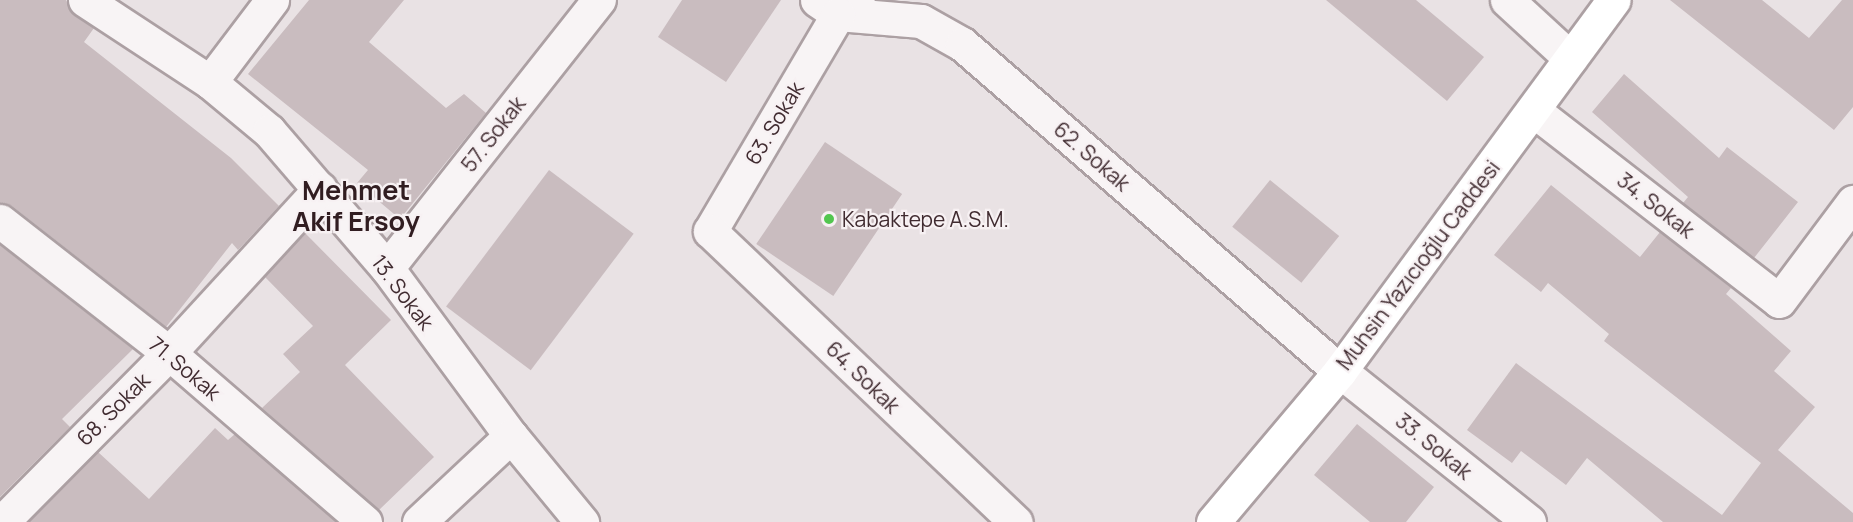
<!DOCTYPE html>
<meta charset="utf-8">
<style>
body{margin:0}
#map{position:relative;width:1853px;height:522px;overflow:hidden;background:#e9e2e4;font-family:Manrope,sans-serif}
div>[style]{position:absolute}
.building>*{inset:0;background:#c9bcbf;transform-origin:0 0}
.roads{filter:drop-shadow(2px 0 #aca0a3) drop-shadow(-2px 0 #aca0a3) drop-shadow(0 2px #aca0a3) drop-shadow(0 -2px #aca0a3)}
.minor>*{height:33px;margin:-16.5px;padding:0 16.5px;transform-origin:16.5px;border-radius:16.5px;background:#f8f4f5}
.major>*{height:33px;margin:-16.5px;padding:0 16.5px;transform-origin:16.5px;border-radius:16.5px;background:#fff}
.dots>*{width:16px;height:16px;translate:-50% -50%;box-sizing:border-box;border:3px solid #f7f1f3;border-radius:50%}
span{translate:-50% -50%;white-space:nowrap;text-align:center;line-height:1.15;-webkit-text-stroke:4.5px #f7f1f3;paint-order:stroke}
.street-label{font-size:21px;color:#402b30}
.poi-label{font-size:21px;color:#402b30}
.left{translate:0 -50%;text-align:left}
.district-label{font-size:27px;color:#311d21;font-weight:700}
</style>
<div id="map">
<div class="building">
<i style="clip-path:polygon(0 0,66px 0,74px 15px,94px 28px,84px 42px,231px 158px,279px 206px,238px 250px,232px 243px,166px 327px,12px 206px,0 203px)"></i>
<i style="clip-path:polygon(309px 0,404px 0,369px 42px,446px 108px,464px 94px,486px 113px,400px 219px,357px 183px,368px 170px,248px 74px)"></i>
<i style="clip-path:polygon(682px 0,781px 0,726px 82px,658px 37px)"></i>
<i style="clip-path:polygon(1326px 0,1416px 0,1484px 57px,1447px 101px)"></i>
<i style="clip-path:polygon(1670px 0,1762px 0,1809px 38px,1842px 0,1853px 0,1853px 107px,1834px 130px)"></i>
<i style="clip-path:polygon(1624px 74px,1719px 158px,1727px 147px,1798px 202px,1754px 258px,1683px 203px,1688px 197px,1592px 112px)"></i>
<i style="left:825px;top:142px;width:93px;height:123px;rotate:34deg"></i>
<i style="left:549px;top:170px;width:106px;height:171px;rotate:37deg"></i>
<i style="left:1270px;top:180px;width:89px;height:60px;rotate:39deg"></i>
<i style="clip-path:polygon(1551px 185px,1640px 257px,1660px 232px,1731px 288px,1726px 294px,1791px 351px,1774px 371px,1815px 407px,1778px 450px,1853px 513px,1853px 522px,1663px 522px,1587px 458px,1566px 485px,1521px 451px,1512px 463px,1467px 430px,1516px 363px,1722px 515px,1761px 463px,1604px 341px,1609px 334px,1548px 283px,1541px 292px,1494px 255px)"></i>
<i style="clip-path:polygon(305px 233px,391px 320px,345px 365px,434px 457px,379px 510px,262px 408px,300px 372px,283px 354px,313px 326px,265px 277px)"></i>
<i style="clip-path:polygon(0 245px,133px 349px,62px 419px,70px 427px,0 497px)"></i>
<i style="clip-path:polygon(1357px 424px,1434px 487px,1406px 522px,1370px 522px,1314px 475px)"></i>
<i style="clip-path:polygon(215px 428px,228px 440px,235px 434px,336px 522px,28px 522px,98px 452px,149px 499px)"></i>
</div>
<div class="roads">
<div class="minor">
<i style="left:85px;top:0;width:149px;rotate:33.3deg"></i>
<i style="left:210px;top:82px;width:77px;rotate:39.7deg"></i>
<i style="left:269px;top:131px;width:181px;rotate:49.3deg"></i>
<i style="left:387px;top:268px;width:209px;rotate:53.6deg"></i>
<i style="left:511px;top:436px;width:112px;rotate:50.5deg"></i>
<i style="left:817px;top:0;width:25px;rotate:34deg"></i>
<i style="left:838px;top:14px;width:83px;rotate:4.8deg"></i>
<i style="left:921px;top:21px;width:47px;rotate:29.3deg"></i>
<i style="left:962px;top:44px;width:500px;rotate:40.9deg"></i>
<i style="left:1340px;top:371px;width:242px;rotate:38.6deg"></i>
<i style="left:1507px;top:0;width:86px;rotate:42.6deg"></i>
<i style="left:858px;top:3px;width:23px;rotate:151deg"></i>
<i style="left:838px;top:14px;width:252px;rotate:120.5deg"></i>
<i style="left:710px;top:231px;width:422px;rotate:43.6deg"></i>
<i style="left:210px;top:82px;width:103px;rotate:-52.9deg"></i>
<i style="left:1533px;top:110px;width:311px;rotate:37.8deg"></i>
<i style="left:1779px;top:301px;width:124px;rotate:-53.2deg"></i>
<i style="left:0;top:221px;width:214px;rotate:38deg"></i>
<i style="left:169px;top:353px;width:259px;rotate:40.8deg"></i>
<i style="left:387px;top:268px;width:342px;rotate:-51.7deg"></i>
<i style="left:2px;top:522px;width:238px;rotate:-45.3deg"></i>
<i style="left:169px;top:353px;width:223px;rotate:-47.4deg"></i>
<i style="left:419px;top:522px;width:126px;rotate:-43.1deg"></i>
</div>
<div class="major">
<i style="left:1213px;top:522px;width:197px;rotate:-49.9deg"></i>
<i style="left:1340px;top:371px;width:461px;rotate:-53.6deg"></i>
</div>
</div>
<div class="dots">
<i style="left:829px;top:219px;background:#52c64f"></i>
</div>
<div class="street-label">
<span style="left:774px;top:123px;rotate:-59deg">63. Sokak</span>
<span style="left:493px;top:134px;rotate:-52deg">57. Sokak</span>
<span style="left:1092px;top:156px;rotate:41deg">62. Sokak</span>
<span style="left:1656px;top:205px;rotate:38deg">34. Sokak</span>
<span style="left:1418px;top:265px;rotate:-53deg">Muhsin Yazıcıoğlu Caddesi</span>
<span style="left:403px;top:292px;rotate:53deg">13. Sokak</span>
<span style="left:185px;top:368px;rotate:40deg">71. Sokak</span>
<span style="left:863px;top:377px;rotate:44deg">64. Sokak</span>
<span style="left:113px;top:409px;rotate:-45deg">68. Sokak</span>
<span style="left:1434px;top:446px;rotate:39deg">33. Sokak</span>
</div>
<div class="poi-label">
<span class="left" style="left:842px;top:219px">Kabaktepe A.S.M.</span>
</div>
<div class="district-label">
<span style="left:356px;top:205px">Mehmet<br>Akif Ersoy</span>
</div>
</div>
